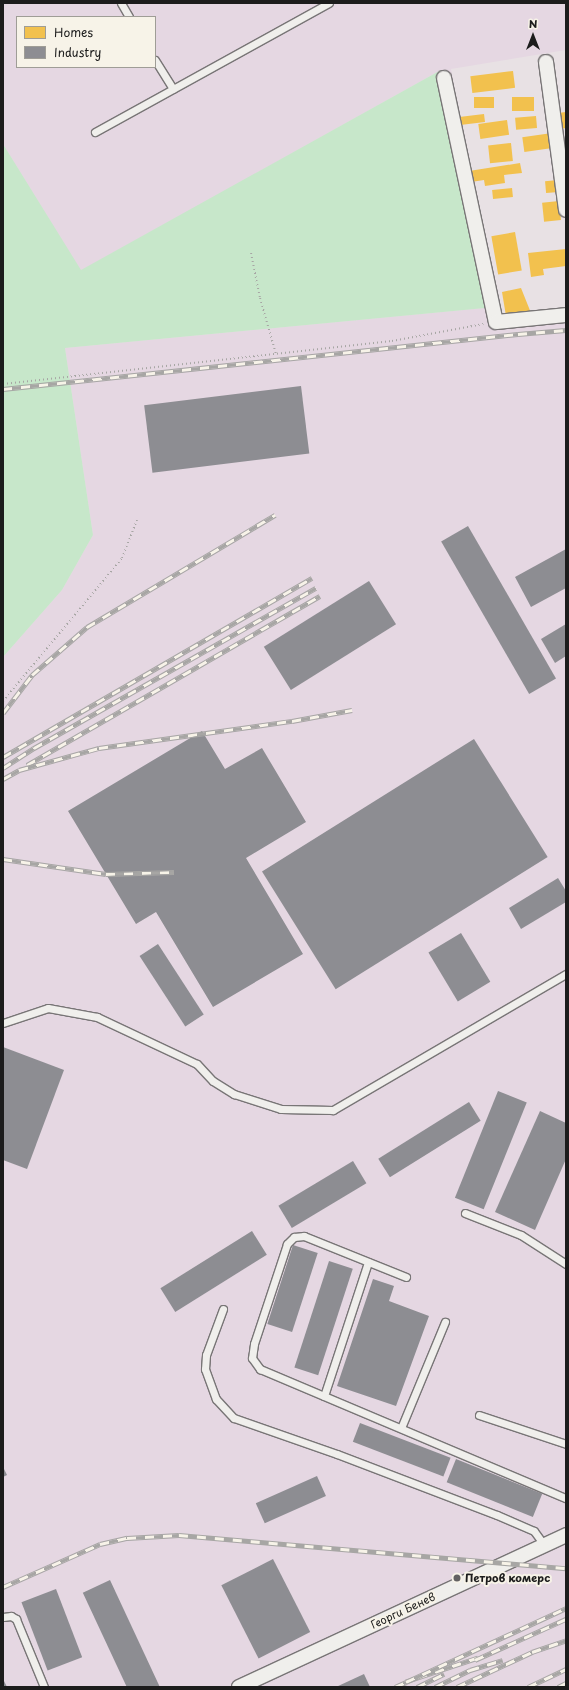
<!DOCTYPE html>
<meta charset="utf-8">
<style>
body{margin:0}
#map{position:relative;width:569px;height:1690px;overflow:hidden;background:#e8e1e4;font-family:"Playpen Sans",sans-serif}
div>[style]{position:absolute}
.built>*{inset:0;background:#e5d7e2}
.green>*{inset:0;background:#c7e7ca}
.homes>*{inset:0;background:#f2c14e;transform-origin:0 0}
.industry>*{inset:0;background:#8d8d92;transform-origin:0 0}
.path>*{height:2px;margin-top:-1px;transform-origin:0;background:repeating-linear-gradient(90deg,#a7a6a4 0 1px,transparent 0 4px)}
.roads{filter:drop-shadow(1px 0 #787576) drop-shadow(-1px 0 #787576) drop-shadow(0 1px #787576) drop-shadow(0 -1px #787576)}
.lane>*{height:7px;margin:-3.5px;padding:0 3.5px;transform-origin:3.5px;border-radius:3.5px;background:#f0efec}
.street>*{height:14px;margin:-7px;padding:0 7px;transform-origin:7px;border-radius:7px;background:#f0efec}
.rail>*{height:4.5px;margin-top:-2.25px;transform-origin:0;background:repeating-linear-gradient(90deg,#f7f3e8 0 9px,#a7a6a4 0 18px);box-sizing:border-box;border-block:1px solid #a7a6a4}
.dots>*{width:11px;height:11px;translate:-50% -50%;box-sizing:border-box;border:2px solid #f7f3e8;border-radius:50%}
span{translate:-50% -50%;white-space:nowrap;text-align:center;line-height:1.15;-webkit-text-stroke:4px #f7f3e8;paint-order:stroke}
.poi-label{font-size:11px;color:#1c1c1c;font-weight:700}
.left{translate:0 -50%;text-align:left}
.street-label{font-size:11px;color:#1c1c1c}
.frame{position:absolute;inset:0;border:4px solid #1c1c1c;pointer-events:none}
.legend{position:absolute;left:16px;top:16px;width:140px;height:52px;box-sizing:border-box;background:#f7f3e8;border:1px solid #9f9d96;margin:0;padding:5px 7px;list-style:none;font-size:12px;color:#1c1c1c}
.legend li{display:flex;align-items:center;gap:8px;height:20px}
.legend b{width:20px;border:1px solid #9f9d96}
.north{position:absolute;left:513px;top:16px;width:40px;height:40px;-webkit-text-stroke:3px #f7f3e8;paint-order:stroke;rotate:0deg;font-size:11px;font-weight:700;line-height:16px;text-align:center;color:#1c1c1c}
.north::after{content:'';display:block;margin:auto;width:14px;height:18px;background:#1c1c1c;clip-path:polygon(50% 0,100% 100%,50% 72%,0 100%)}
</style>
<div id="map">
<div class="built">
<i style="clip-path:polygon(evenodd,3px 3px,566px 3px,566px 50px,451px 69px,499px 323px,566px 319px,566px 1687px,3px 1687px,3px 657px,62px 590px,93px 535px,65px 348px,484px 308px,441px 70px,81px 271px,3px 144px,3px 3px,17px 17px,155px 17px,155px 67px,17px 67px,17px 17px)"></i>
</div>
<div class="green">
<i style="clip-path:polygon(441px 70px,485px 308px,65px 348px,93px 535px,62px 590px,3px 657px,3px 144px,81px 270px)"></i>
</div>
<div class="homes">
<i style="left:513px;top:71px;width:17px;height:43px;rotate:83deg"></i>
<i style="left:494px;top:97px;width:11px;height:20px;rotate:90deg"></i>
<i style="left:534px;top:97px;width:14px;height:22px;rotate:90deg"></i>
<i style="clip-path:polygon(566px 112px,566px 128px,559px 129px,557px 113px)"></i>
<i style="left:484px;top:114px;width:8px;height:27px;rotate:83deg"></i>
<i style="left:536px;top:116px;width:12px;height:21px;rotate:85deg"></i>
<i style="left:507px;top:120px;width:15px;height:29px;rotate:82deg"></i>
<i style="left:552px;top:133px;width:15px;height:30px;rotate:82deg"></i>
<i style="left:511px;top:143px;width:18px;height:23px;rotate:84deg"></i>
<i style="clip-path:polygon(520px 163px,522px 173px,504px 175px,505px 183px,485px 186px,484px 180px,471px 182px,469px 171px)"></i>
<i style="left:558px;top:180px;width:12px;height:13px;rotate:85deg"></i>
<i style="left:512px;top:188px;width:9px;height:20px;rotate:84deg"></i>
<i style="left:559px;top:201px;width:19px;height:17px;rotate:84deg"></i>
<i style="left:515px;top:232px;width:39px;height:24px;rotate:80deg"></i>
<i style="clip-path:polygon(566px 249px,566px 266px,543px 269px,544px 275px,531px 277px,528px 253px)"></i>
<i style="clip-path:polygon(521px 288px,531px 313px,506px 316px,502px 292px)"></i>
</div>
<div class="industry">
<i style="left:301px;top:386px;width:68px;height:158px;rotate:83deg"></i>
<i style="left:468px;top:526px;width:176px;height:31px;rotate:60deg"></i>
<i style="clip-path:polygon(566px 549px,566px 588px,531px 607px,515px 577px)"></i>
<i style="left:369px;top:581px;width:51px;height:124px;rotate:58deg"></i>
<i style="clip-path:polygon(566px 624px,566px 656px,555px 663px,541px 639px)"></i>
<i style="clip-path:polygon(202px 731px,225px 769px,262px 748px,306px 822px,246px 858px,303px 954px,213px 1007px,156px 912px,136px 924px,68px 811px)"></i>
<i style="left:474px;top:739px;width:139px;height:250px;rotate:58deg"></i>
<i style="clip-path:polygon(558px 878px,566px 891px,566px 902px,521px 929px,509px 908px)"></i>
<i style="left:461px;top:933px;width:57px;height:38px;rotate:59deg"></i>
<i style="left:158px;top:944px;width:84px;height:22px;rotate:57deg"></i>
<i style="clip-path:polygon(3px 1047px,64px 1070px,27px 1169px,3px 1160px)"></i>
<i style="left:498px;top:1091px;width:31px;height:115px;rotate:22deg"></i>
<i style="left:469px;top:1102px;width:22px;height:107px;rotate:58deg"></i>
<i style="clip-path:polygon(540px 1111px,566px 1123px,566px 1159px,535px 1230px,495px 1212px)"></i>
<i style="left:353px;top:1161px;width:26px;height:87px;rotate:59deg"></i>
<i style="left:252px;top:1231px;width:28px;height:108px;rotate:58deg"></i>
<i style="left:293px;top:1245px;width:26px;height:83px;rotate:18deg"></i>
<i style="left:329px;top:1261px;width:25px;height:112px;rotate:18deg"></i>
<i style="clip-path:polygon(373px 1279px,394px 1286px,389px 1301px,429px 1316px,396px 1406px,337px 1386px)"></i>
<i style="left:360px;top:1423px;width:97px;height:20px;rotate:21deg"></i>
<i style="left:456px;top:1459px;width:93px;height:25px;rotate:22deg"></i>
<i style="clip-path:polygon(3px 1467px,7px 1475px,3px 1477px)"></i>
<i style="left:317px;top:1476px;width:22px;height:67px;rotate:66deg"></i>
<i style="left:273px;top:1559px;width:82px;height:58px;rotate:63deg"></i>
<i style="left:110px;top:1580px;width:118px;height:30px;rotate:65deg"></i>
<i style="left:56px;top:1589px;width:73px;height:37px;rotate:69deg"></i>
<i style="clip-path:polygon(364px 1674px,370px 1687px,336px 1687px)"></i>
<i style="clip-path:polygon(3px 1679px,7px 1687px,3px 1687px)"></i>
</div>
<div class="path">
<i style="left:251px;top:253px;width:46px;rotate:78.7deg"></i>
<i style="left:260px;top:298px;width:58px;rotate:74.1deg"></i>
<i style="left:3px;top:384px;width:391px;rotate:-6.3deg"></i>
<i style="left:392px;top:341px;width:93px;rotate:-10.6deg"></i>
<i style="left:3px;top:701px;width:186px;rotate:-50.2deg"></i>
<i style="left:122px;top:558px;width:41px;rotate:-68.5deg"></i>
</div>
<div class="roads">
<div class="lane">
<i style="left:121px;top:3px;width:16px;rotate:60deg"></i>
<i style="left:155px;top:60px;width:34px;rotate:58deg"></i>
<i style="left:95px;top:132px;width:267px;rotate:-28.9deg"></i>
<i style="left:3px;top:1023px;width:47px;rotate:-18.4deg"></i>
<i style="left:48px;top:1008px;width:50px;rotate:10.4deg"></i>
<i style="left:97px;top:1017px;width:110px;rotate:25.2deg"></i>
<i style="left:197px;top:1064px;width:23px;rotate:47deg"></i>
<i style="left:213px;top:1081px;width:25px;rotate:32deg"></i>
<i style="left:234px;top:1094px;width:49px;rotate:17.7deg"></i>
<i style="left:281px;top:1109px;width:52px;rotate:1.1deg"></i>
<i style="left:333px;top:1110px;width:270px;rotate:-30.3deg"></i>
<i style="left:465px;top:1213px;width:60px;rotate:21.4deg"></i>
<i style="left:521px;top:1235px;width:54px;rotate:32.8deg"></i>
<i style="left:406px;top:1277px;width:110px;rotate:-158.1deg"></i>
<i style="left:304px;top:1236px;width:10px;rotate:174deg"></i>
<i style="left:294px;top:1237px;width:10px;rotate:135deg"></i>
<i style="left:287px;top:1244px;width:105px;rotate:108.3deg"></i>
<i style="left:254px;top:1344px;width:14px;rotate:98deg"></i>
<i style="left:252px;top:1358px;width:14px;rotate:54deg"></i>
<i style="left:260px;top:1369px;width:332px;rotate:22.9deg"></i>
<i style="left:223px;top:1309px;width:49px;rotate:110.3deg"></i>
<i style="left:206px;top:1355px;width:14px;rotate:94deg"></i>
<i style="left:205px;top:1369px;width:32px;rotate:70deg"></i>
<i style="left:216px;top:1399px;width:26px;rotate:47deg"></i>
<i style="left:234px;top:1418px;width:109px;rotate:19.3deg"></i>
<i style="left:337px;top:1454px;width:171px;rotate:20.9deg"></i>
<i style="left:497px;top:1515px;width:40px;rotate:23.4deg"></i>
<i style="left:534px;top:1531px;width:17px;rotate:54deg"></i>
<i style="left:324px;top:1396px;width:141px;rotate:-71.8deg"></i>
<i style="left:479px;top:1415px;width:92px;rotate:18.4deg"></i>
<i style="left:401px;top:1428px;width:115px;rotate:-67.5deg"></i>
<i style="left:3px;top:1617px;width:8px;rotate:-7deg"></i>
<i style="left:11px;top:1616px;width:6px;rotate:31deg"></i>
<i style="left:16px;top:1619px;width:74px;rotate:67.6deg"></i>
</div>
<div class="street">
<i style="left:546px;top:62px;width:149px;rotate:82.3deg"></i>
<i style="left:444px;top:78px;width:249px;rotate:78deg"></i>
<i style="left:496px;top:322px;width:70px;rotate:-5.7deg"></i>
<i style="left:239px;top:1687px;width:361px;rotate:-24.9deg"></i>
</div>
</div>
<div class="rail">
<i style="left:3px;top:389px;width:518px;rotate:-6.1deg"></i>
<i style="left:518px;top:334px;width:48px;rotate:-4.8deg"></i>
<i style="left:3px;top:713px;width:48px;rotate:-52.7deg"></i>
<i style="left:32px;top:675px;width:73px;rotate:-41.1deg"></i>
<i style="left:87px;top:627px;width:219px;rotate:-30.8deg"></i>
<i style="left:3px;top:757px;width:357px;rotate:-30.1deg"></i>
<i style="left:27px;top:765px;width:338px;rotate:-30deg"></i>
<i style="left:3px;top:768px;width:37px;rotate:-33deg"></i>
<i style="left:34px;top:748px;width:324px;rotate:-29.6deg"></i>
<i style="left:3px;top:779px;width:18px;rotate:-29deg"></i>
<i style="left:19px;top:770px;width:83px;rotate:-15.4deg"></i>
<i style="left:99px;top:748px;width:195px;rotate:-8deg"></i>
<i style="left:292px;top:721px;width:61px;rotate:-10.4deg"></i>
<i style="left:3px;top:859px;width:104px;rotate:8.3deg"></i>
<i style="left:106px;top:874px;width:68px;rotate:-1.7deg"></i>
<i style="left:3px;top:1587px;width:106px;rotate:-23.9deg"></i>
<i style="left:100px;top:1544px;width:28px;rotate:-13deg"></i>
<i style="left:127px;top:1538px;width:52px;rotate:-3.3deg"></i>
<i style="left:179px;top:1535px;width:388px;rotate:4.9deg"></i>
<i style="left:478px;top:1658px;width:76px;rotate:161.6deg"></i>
<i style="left:406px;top:1682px;width:176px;rotate:-24.8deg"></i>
<i style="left:475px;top:1660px;width:100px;rotate:-24.3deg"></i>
<i style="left:395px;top:1687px;width:12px;rotate:-24deg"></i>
<i style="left:417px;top:1687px;width:30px;rotate:-26deg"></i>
<i style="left:435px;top:1687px;width:39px;rotate:-26deg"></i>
<i style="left:470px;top:1670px;width:34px;rotate:-17deg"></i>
<i style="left:457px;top:1687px;width:83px;rotate:-25deg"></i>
<i style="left:532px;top:1652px;width:36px;rotate:-19deg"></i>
<i style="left:528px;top:1687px;width:42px;rotate:-25.3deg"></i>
<i style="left:558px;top:1687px;width:9px;rotate:-27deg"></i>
</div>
<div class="dots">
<i style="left:457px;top:1578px;background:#636162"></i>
</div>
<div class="poi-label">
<span class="left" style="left:465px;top:1578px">Петров комерс</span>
</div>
<div class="street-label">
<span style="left:403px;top:1611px;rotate:-25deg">Георги Бенев</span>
</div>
<div class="frame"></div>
<ul class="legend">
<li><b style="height:11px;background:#f2c14e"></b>Homes</li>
<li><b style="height:11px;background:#8d8d92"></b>Industry</li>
</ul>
<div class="north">N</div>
</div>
